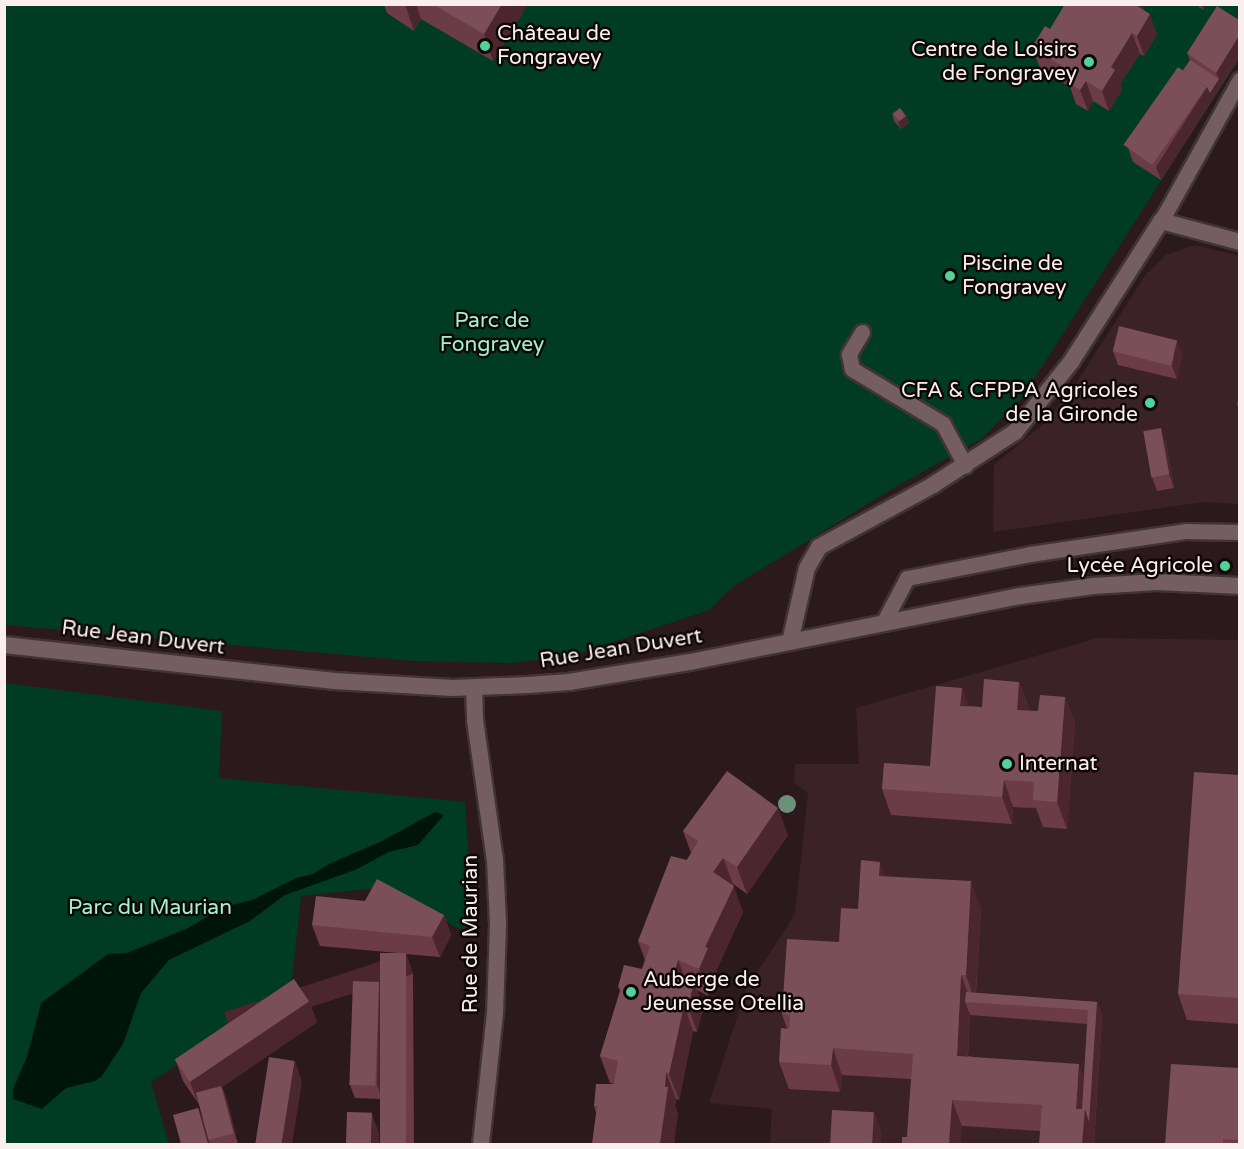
<!DOCTYPE html>
<meta charset="utf-8">
<style>
body{margin:0}
#map{position:relative;width:1244px;height:1149px;overflow:hidden;background:#2b191d;font-family:"Varela Round",sans-serif}
div>[style]{position:absolute}
.built>*{inset:0;background:#3b2227}
.green>*{inset:0;background:#003c24}
.water>*{inset:0;background:#001509}
.roads{filter:drop-shadow(2px 0 #413435) drop-shadow(-2px 0 #413435) drop-shadow(0 2px #413435) drop-shadow(0 -2px #413435)}
.service>*{height:15px;margin:-7.5px;padding:0 7.5px;transform-origin:7.5px;border-radius:7.5px;background:#745e62}
.minor>*{height:16px;margin:-8px;padding:0 8px;transform-origin:8px;border-radius:8px;background:#745e62}
.tertiary>*{height:16px;margin:-8px;padding:0 8px;transform-origin:8px;border-radius:8px;background:#745e62}
.trees>*{width:18px;height:18px;margin:-9px;border-radius:50%;background:#6b917a}
.wall>*{inset:0;background:#6b3c46}
.shaded-wall>*{inset:0;background:#4b262e;transform-origin:0 0}
.building>*{inset:0;background:#7a4f58;transform-origin:0 0}
.dots>*{width:16px;height:16px;translate:-50% -50%;box-sizing:border-box;border:3px solid #0e0708;border-radius:50%}
span{translate:-50% -50%;white-space:nowrap;text-align:center;line-height:1.15;-webkit-text-stroke:5px #0e0708;paint-order:stroke}
.poi-label{font-size:21px;color:#fbeeef}
.left{translate:0 -50%;text-align:left}
.right{translate:-100% -50%;text-align:right}
.park-label{font-size:21px;color:#a0f4c7}
.street-label{font-size:21px;color:#fbeeef}
.frame{position:absolute;inset:0;border:6px solid #fbeeef;pointer-events:none}
</style>
<div id="map">
<div class="built">
<i style="clip-path:polygon(1195px 245px,1239px 256px,1239px 504px,1204px 502px,993px 532px,994px 465px,1046px 422px,1075px 385px,1146px 274px,1166px 255px)"></i>
<i style="clip-path:polygon(1098px 638px,1239px 640px,1239px 1144px,770px 1144px,772px 1109px,709px 1103px,746px 990px,795px 914px,808px 793px,794px 783px,795px 764px,859px 764px,856px 708px)"></i>
</div>
<div class="green">
<i style="clip-path:polygon(1239px 4px,1240px 58px,1021px 399px,981px 439px,892px 489px,732px 587px,709px 610px,577px 654px,515px 663px,414px 661px,5px 625px,4px 5px)"></i>
<i style="clip-path:polygon(5px 683px,222px 711px,219px 778px,465px 802px,474px 936px,378px 888px,301px 896px,291px 990px,151px 1082px,169px 1144px,5px 1144px)"></i>
</div>
<div class="water">
<i style="clip-path:polygon(435px 812px,444px 815px,418px 845px,389px 852px,355px 870px,285px 895px,250px 921px,169px 960px,141px 993px,123px 1044px,102px 1076px,95px 1081px,66px 1088px,42px 1109px,13px 1099px,13px 1089px,27px 1057px,41px 1003px,108px 954px,127px 953px,188px 928px,224px 907px,252px 900px,296px 878px,313px 874px,329px 864px,382px 841px)"></i>
</div>
<div class="roads">
<div class="service">
<i style="left:1161px;top:221px;width:162px;rotate:-60.9deg"></i>
<i style="left:862px;top:332px;width:26px;rotate:121deg"></i>
<i style="left:849px;top:354px;width:15px;rotate:79deg"></i>
<i style="left:852px;top:369px;width:106px;rotate:31.1deg"></i>
<i style="left:943px;top:424px;width:47px;rotate:61.8deg"></i>
<i style="left:883px;top:623px;width:51px;rotate:-61.9deg"></i>
<i style="left:907px;top:578px;width:125px;rotate:-11deg"></i>
<i style="left:1030px;top:554px;width:158px;rotate:-8.4deg"></i>
<i style="left:1186px;top:531px;width:54px;rotate:1.1deg"></i>
</div>
<div class="minor">
<i style="left:790px;top:642px;width:76px;rotate:-77.1deg"></i>
<i style="left:807px;top:568px;width:24px;rotate:-60deg"></i>
<i style="left:819px;top:547px;width:130px;rotate:-28.5deg"></i>
<i style="left:933px;top:485px;width:98px;rotate:-32.9deg"></i>
<i style="left:1015px;top:432px;width:90px;rotate:-51.3deg"></i>
<i style="left:1071px;top:362px;width:167px;rotate:-57.4deg"></i>
<i style="left:1161px;top:221px;width:82px;rotate:14.9deg"></i>
<i style="left:474px;top:688px;width:32px;rotate:88deg"></i>
<i style="left:475px;top:720px;width:141px;rotate:81.9deg"></i>
<i style="left:495px;top:860px;width:64px;rotate:87.3deg"></i>
<i style="left:498px;top:924px;width:89px;rotate:91.9deg"></i>
<i style="left:495px;top:1013px;width:132px;rotate:96.1deg"></i>
</div>
<div class="tertiary">
<i style="left:4px;top:645px;width:333px;rotate:6.2deg"></i>
<i style="left:335px;top:681px;width:118px;rotate:3.4deg"></i>
<i style="left:453px;top:688px;width:75px;rotate:-2.3deg"></i>
<i style="left:528px;top:685px;width:41px;rotate:-4.2deg"></i>
<i style="left:569px;top:682px;width:123px;rotate:-9.4deg"></i>
<i style="left:690px;top:662px;width:337px;rotate:-11.3deg"></i>
<i style="left:1020px;top:596px;width:74px;rotate:-7.8deg"></i>
<i style="left:1093px;top:586px;width:64px;rotate:-3.6deg"></i>
<i style="left:1157px;top:582px;width:83px;rotate:2.8deg"></i>
</div>
</div>
<div class="trees">
<i style="left:787px;top:804px"></i>
</div>
<div class="wall">
<i style="clip-path:polygon(384px 4px,528px 4px,493px 61px,421px 19px,414px 31px,387px 13px)"></i>
<i style="clip-path:polygon(1195px 4px,1207px 4px,1203px 10px)"></i>
<i style="clip-path:polygon(1145px 11px,1157px 34px,1144px 56px,1140px 54px,1120px 84px,1122px 90px,1109px 111px,1093px 101px,1088px 111px,1076px 104px,1070px 87px,1040px 68px,1032px 47px,1050px 29px)"></i>
<i style="clip-path:polygon(1187px 53px,1239px 58px,1161px 180px,1133px 162px,1128px 148px,1190px 60px)"></i>
<i style="clip-path:polygon(892px 113px,906px 116px,909px 123px,901px 129px,894px 121px)"></i>
<i style="clip-path:polygon(1113px 351px,1182px 354px,1177px 379px,1118px 365px)"></i>
<i style="clip-path:polygon(1166px 442px,1174px 488px,1157px 491px,1152px 477px)"></i>
<i style="clip-path:polygon(1019px 682px,1029px 708px,1029px 711px,1038px 711px,1065px 697px,1075px 723px,1067px 829px,1043px 827px,1036px 808px,1013px 807px,1012px 824px,891px 815px,882px 789px,930px 766px,962px 688px,968px 706px,982px 707px)"></i>
<i style="clip-path:polygon(1239px 775px,1239px 1024px,1187px 1020px,1178px 994px)"></i>
<i style="clip-path:polygon(683px 831px,788px 835px,747px 894px,733px 884px,732px 885px,743px 912px,716px 971px,718px 975px,708px 996px,697px 990px,703px 1009px,697px 1032px,693px 1031px,679px 1100px,676px 1099px,675px 1106px,678px 1114px,596px 1113px,594px 1106px,614px 1084px,610px 1083px,600px 1056px,620px 991px,618px 987px,642px 969px,645px 960px,638px 941px,691px 853px)"></i>
<i style="clip-path:polygon(evenodd,885px 876px,981px 908px,976px 993px,1097px 1002px,1102px 1016px,1094px 1144px,1040px 1131px,962px 1126px,907px 1137px,911px 1079px,842px 1075px,840px 1092px,789px 1089px,779px 1062px,787px 1029px,782px 1014px,839px 942px,858px 909px,885px 876px,970px 1015px,1087px 1024px,1084px 1077px,968px 1056px,970px 1015px)"></i>
<i style="clip-path:polygon(444px 915px,451px 935px,440px 957px,406px 954px,413px 974px,414px 1144px,380px 1144px,380px 1099px,355px 1098px,350px 1085px,379px 982px,380px 984px,398px 953px,320px 946px,312px 925px)"></i>
<i style="clip-path:polygon(309px 1001px,317px 1022px,222px 1087px,227px 1100px,238px 1144px,181px 1144px,198px 1108px,205px 1126px,199px 1102px,198px 1103px,183px 1081px,176px 1061px)"></i>
<i style="clip-path:polygon(1239px 1068px,1239px 1144px,1165px 1144px)"></i>
</div>
<div class="shaded-wall">
<i style="clip-path:polygon(405px 4px,416px 4px,421px 19px,414px 31px)"></i>
<i style="clip-path:polygon(502px 4px,528px 4px,493px 61px,484px 34px)"></i>
<i style="clip-path:polygon(1142px 4px,1147px 16px,1134px 5px)"></i>
<i style="clip-path:polygon(1201px 4px,1207px 4px,1203px 10px)"></i>
<i style="clip-path:polygon(1150px 14px,1157px 34px,1144px 56px,1137px 36px)"></i>
<i style="clip-path:polygon(1132px 33px,1140px 54px,1120px 84px,1122px 90px,1109px 111px,1102px 91px,1111px 67px)"></i>
<i style="clip-path:polygon(1239px 36px,1239px 58px,1161px 180px,1156px 167px,1207px 87px,1219px 79px,1216px 73px)"></i>
<i style="clip-path:polygon(1086px 81px,1093px 101px,1088px 111px,1080px 90px)"></i>
<i style="clip-path:polygon(906px 116px,909px 123px,901px 129px,898px 122px)"></i>
<i style="clip-path:polygon(1177px 340px,1182px 354px,1177px 379px,1172px 366px)"></i>
<i style="clip-path:polygon(1161px 428px,1166px 442px,1174px 488px,1169px 474px)"></i>
<i style="clip-path:polygon(1019px 682px,1029px 708px,1027px 737px,1017px 710px)"></i>
<i style="clip-path:polygon(962px 688px,971px 714px,960px 706px)"></i>
<i style="clip-path:polygon(1065px 697px,1075px 723px,1067px 829px,1057px 802px)"></i>
<i style="clip-path:polygon(1004px 780px,1013px 807px,1012px 824px,1002px 797px)"></i>
<i style="clip-path:polygon(778px 808px,788px 835px,747px 894px,737px 867px)"></i>
<i style="clip-path:polygon(723px 858px,733px 884px,723px 899px,713px 872px)"></i>
<i style="clip-path:polygon(880px 862px,890px 888px,879px 876px)"></i>
<i style="clip-path:polygon(971px 881px,981px 908px,975px 1002px,966px 975px)"></i>
<i style="clip-path:polygon(734px 886px,743px 912px,716px 971px,718px 975px,708px 996px,699px 969px,705px 947px)"></i>
<i style="clip-path:polygon(444px 915px,451px 935px,440px 957px,432px 937px)"></i>
<i style="left:406px;top:953px;width:22px;height:191px;rotate:72deg"></i>
<i style="clip-path:polygon(678px 960px,688px 986px,673px 977px)"></i>
<i style="clip-path:polygon(961px 975px,971px 1001px,965px 1002px,970px 1015px,966px 1082px,957px 1056px)"></i>
<i style="clip-path:polygon(379px 982px,384px 996px,382px 1099px,377px 1085px)"></i>
<i style="clip-path:polygon(694px 982px,703px 1009px,697px 1032px,688px 1006px)"></i>
<i style="clip-path:polygon(309px 1001px,317px 1022px,222px 1087px,227px 1100px,238px 1144px,234px 1133px,222px 1087px,198px 1103px,190px 1082px)"></i>
<i style="clip-path:polygon(1097px 1002px,1102px 1016px,1094px 1144px,1082px 1144px,1076px 1109px,1079px 1064px,1089px 1091px)"></i>
<i style="clip-path:polygon(684px 1005px,693px 1031px,679px 1100px,669px 1074px)"></i>
<i style="clip-path:polygon(833px 1048px,842px 1075px,840px 1092px,831px 1065px)"></i>
<i style="clip-path:polygon(295px 1061px,302px 1082px,292px 1144px,281px 1144px)"></i>
<i style="clip-path:polygon(666px 1072px,676px 1099px,675px 1106px,678px 1114px,674px 1144px,660px 1144px)"></i>
<i style="clip-path:polygon(952px 1100px,962px 1126px,961px 1144px,949px 1144px)"></i>
<i style="clip-path:polygon(198px 1108px,206px 1129px,210px 1144px,208px 1144px)"></i>
<i style="clip-path:polygon(874px 1112px,882px 1133px,881px 1144px,873px 1144px)"></i>
<i style="clip-path:polygon(372px 1113px,379px 1133px,379px 1144px,371px 1144px)"></i>
</div>
<div class="building">
<i style="clip-path:polygon(432px 4px,502px 4px,484px 34px)"></i>
<i style="clip-path:polygon(1065px 4px,1134px 4px,1150px 14px,1137px 36px,1132px 33px,1111px 67px,1115px 70px,1102px 91px,1086px 81px,1080px 90px,1068px 83px,1074px 74px,1032px 47px,1045px 26px,1050px 29px)"></i>
<i style="clip-path:polygon(1217px 6px,1239px 20px,1239px 36px,1216px 73px,1187px 53px)"></i>
<i style="clip-path:polygon(1190px 60px,1219px 79px,1210px 93px,1207px 87px,1183px 71px)"></i>
<i style="left:1178px;top:67px;width:35px;height:95px;rotate:35deg"></i>
<i style="left:900px;top:108px;width:10px;height:9px;rotate:53deg"></i>
<i style="left:1119px;top:326px;width:60px;height:26px;rotate:14deg"></i>
<i style="clip-path:polygon(1239px 395px,1239px 405px,1237px 405px)"></i>
<i style="left:1161px;top:428px;width:47px;height:18px;rotate:80deg"></i>
<i style="clip-path:polygon(984px 679px,1019px 682px,1017px 710px,1038px 711px,1040px 695px,1065px 697px,1057px 802px,1033px 800px,1034px 782px,1004px 780px,1002px 797px,882px 789px,884px 763px,930px 766px,936px 686px,962px 688px,960px 706px,982px 707px)"></i>
<i style="clip-path:polygon(727px 771px,778px 808px,737px 867px,723px 858px,713px 872px,734px 886px,705px 947px,708px 948px,699px 969px,678px 960px,673px 977px,694px 982px,688px 1006px,684px 1005px,669px 1074px,666px 1072px,665px 1087px,668px 1087px,660px 1144px,592px 1144px,597px 1106px,594px 1106px,596px 1084px,614px 1084px,618px 1061px,600px 1056px,621px 988px,618px 987px,624px 965px,642px 969px,650px 946px,638px 941px,671px 856px,687px 860px,698px 841px,683px 831px)"></i>
<i style="clip-path:polygon(1194px 772px,1239px 775px,1239px 998px,1178px 994px)"></i>
<i style="clip-path:polygon(861px 860px,880px 862px,879px 876px,971px 881px,966px 975px,961px 975px,957px 1056px,1079px 1064px,1076px 1109px,1085px 1109px,1082px 1144px,1039px 1144px,1042px 1105px,952px 1100px,949px 1144px,902px 1144px,902px 1137px,907px 1137px,913px 1054px,833px 1048px,831px 1065px,779px 1062px,781px 1028px,789px 1029px,790px 1015px,782px 1014px,787px 939px,839px 942px,841px 908px,858px 909px)"></i>
<i style="clip-path:polygon(377px 879px,444px 915px,432px 937px,312px 925px,316px 896px,365px 901px)"></i>
<i style="left:380px;top:953px;width:26px;height:191px"></i>
<i style="left:294px;top:979px;width:27px;height:144px;rotate:56deg"></i>
<i style="left:353px;top:981px;width:26px;height:104px;rotate:2deg"></i>
<i style="clip-path:polygon(966px 992px,1097px 1002px,1089px 1122px,1085px 1109px,1082px 1109px,1088px 1010px,965px 1002px)"></i>
<i style="left:269px;top:1057px;width:26px;height:88px;rotate:9deg"></i>
<i style="clip-path:polygon(1171px 1064px,1239px 1068px,1239px 1140px,1223px 1139px,1223px 1144px,1165px 1144px)"></i>
<i style="left:221px;top:1086px;width:49px;height:26px;rotate:75deg"></i>
<i style="clip-path:polygon(198px 1108px,208px 1144px,181px 1144px,173px 1115px)"></i>
<i style="left:832px;top:1110px;width:42px;height:34px;rotate:3deg"></i>
<i style="left:347px;top:1112px;width:25px;height:32px;rotate:2deg"></i>
</div>
<div class="dots">
<i style="left:485px;top:46px;background:#51d397"></i>
<i style="left:1089px;top:62px;background:#51d397"></i>
<i style="left:950px;top:276px;background:#51d397"></i>
<i style="left:1150px;top:403px;background:#51d397"></i>
<i style="left:1225px;top:566px;background:#51d397"></i>
<i style="left:1007px;top:764px;background:#51d397"></i>
<i style="left:631px;top:992px;background:#51d397"></i>
</div>
<div class="poi-label">
<span class="left" style="left:497px;top:46px">Château de<br>Fongravey</span>
<span class="right" style="left:1077px;top:62px">Centre de Loisirs<br>de Fongravey</span>
<span class="left" style="left:962px;top:276px">Piscine de<br>Fongravey</span>
<span class="right" style="left:1138px;top:403px">CFA &amp; CFPPA Agricoles<br>de la Gironde</span>
<span class="right" style="left:1213px;top:566px">Lycée Agricole</span>
<span class="left" style="left:1019px;top:764px">Internat</span>
<span class="left" style="left:643px;top:992px">Auberge de<br>Jeunesse Otellia</span>
</div>
<div class="park-label">
<span style="left:492px;top:333px">Parc de<br>Fongravey</span>
<span style="left:150px;top:908px">Parc du Maurian</span>
</div>
<div class="street-label">
<span style="left:143px;top:638px;rotate:7deg">Rue Jean Duvert</span>
<span style="left:621px;top:649px;rotate:-9deg">Rue Jean Duvert</span>
<span style="left:471px;top:934px;rotate:-90deg">Rue de Maurian</span>
</div>
<div class="frame"></div>
</div>
